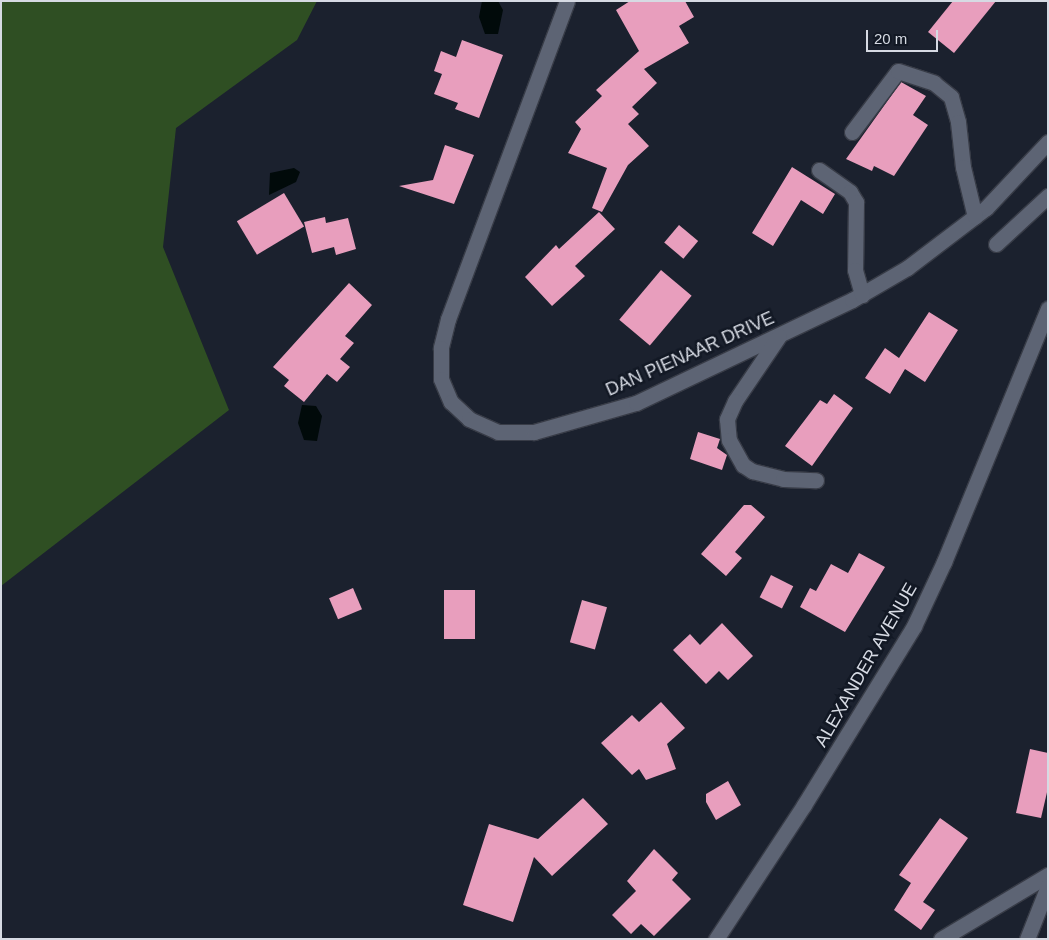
<!DOCTYPE html>
<style>
body{margin:0}
#map{position:relative;width:1049px;height:940px;overflow:hidden;background:#1b212e;font-family:Helvetica,sans-serif}
div>[style]{position:absolute}
.green>*{inset:0;background:#2f4f23}
.water>*{inset:0;background:#010a0a}
.building>*{inset:0;background:#e89ebd;transform-origin:0 0}
.roads{filter:drop-shadow(1px 0 #383c47) drop-shadow(-1px 0 #383c47) drop-shadow(0 1px #383c47) drop-shadow(0 -1px #383c47)}
.minor>*{height:15px;margin:-7.5px;padding:0 7.5px;transform-origin:7.5px;border-radius:7.5px;background:#5d6474}
span{translate:-50% -50%;white-space:nowrap;text-align:center;line-height:1.15;-webkit-text-stroke:5px #121824;paint-order:stroke}
.street-label{font-size:18px;color:#d6dae3}
.frame{position:absolute;inset:0;border:2px solid #d6dae3;pointer-events:none}
.scale{position:absolute;left:866px;top:30px;width:72px;height:22px;box-sizing:border-box;border:2px solid #d6dae3;border-top:0;padding-left:6px;font-size:15px;line-height:18px;white-space:nowrap;color:#d6dae3;-webkit-text-stroke:4px #121824;paint-order:stroke}
</style>
<div id="map">
<div class="green">
<i style="clip-path:polygon(1px 1px,317px 1px,297px 40px,176px 128px,163px 247px,229px 410px,1px 586px)"></i>
</div>
<div class="water">
<i style="clip-path:polygon(482px 1px,498px 1px,503px 10px,498px 34px,485px 34px,479px 17px)"></i>
<i style="clip-path:polygon(294px 168px,300px 172px,296px 182px,269px 195px,270px 173px)"></i>
<i style="clip-path:polygon(302px 405px,316px 406px,322px 416px,317px 441px,304px 440px,298px 423px)"></i>
</div>
<div class="building">
<i style="clip-path:polygon(630px 1px,685px 1px,694px 17px,679px 26px,689px 43px,644px 69px,657px 83px,632px 107px,639px 114px,628px 124px,649px 146px,628px 165px,602px 212px,592px 208px,607px 168px,568px 153px,581px 129px,575px 122px,602px 96px,596px 90px,639px 51px,616px 10px)"></i>
<i style="clip-path:polygon(953px 1px,996px 1px,954px 53px,928px 32px)"></i>
<i style="clip-path:polygon(462px 40px,503px 55px,479px 118px,455px 109px,458px 103px,434px 94px,442px 74px,434px 71px,441px 51px,456px 57px)"></i>
<i style="clip-path:polygon(901px 82px,926px 96px,913px 115px,928px 125px,894px 176px,874px 166px,872px 171px,846px 159px)"></i>
<i style="clip-path:polygon(445px 145px,474px 155px,454px 204px,399px 186px,433px 180px)"></i>
<i style="clip-path:polygon(792px 167px,835px 194px,823px 214px,801px 200px,773px 246px,752px 233px)"></i>
<i style="left:284px;top:193px;width:39px;height:55px;rotate:59deg"></i>
<i style="clip-path:polygon(599px 212px,615px 229px,575px 266px,585px 276px,552px 306px,525px 277px,556px 245px,559px 249px)"></i>
<i style="clip-path:polygon(325px 217px,326px 223px,348px 218px,356px 249px,336px 255px,334px 247px,312px 253px,304px 222px)"></i>
<i style="left:679px;top:225px;width:25px;height:23px;rotate:40deg"></i>
<i style="left:661px;top:270px;width:40px;height:65px;rotate:40deg"></i>
<i style="clip-path:polygon(349px 283px,372px 305px,345px 336px,354px 343px,340px 359px,350px 367px,337px 382px,327px 374px,304px 402px,284px 386px,289px 380px,273px 367px)"></i>
<i style="clip-path:polygon(929px 312px,958px 330px,925px 382px,905px 369px,890px 394px,865px 378px,885px 348px,899px 358px)"></i>
<i style="clip-path:polygon(834px 394px,853px 408px,812px 466px,785px 446px,820px 400px,827px 404px)"></i>
<i style="clip-path:polygon(698px 432px,720px 439px,717px 448px,727px 455px,722px 470px,690px 459px)"></i>
<i style="clip-path:polygon(744px 505px,751px 505px,765px 517px,735px 552px,742px 558px,726px 576px,701px 554px)"></i>
<i style="clip-path:polygon(859px 553px,885px 567px,845px 632px,800px 607px,810px 588px,816px 591px,831px 564px,848px 573px)"></i>
<i style="left:771px;top:575px;width:25px;height:25px;rotate:27deg"></i>
<i style="left:353px;top:588px;width:23px;height:26px;rotate:67deg"></i>
<i style="left:444px;top:590px;width:31px;height:49px"></i>
<i style="left:582px;top:600px;width:26px;height:44px;rotate:16deg"></i>
<i style="clip-path:polygon(722px 623px,753px 656px,728px 680px,719px 671px,706px 684px,673px 650px,690px 634px,700px 645px)"></i>
<i style="clip-path:polygon(661px 702px,685px 728px,667px 744px,676px 769px,646px 780px,639px 769px,632px 775px,601px 743px,632px 715px,639px 722px)"></i>
<i style="clip-path:polygon(1030px 749px,1048px 753px,1048px 788px,1041px 818px,1016px 813px)"></i>
<i style="clip-path:polygon(728px 781px,741px 805px,716px 820px,706px 802px,706px 794px)"></i>
<i style="clip-path:polygon(583px 798px,608px 824px,552px 876px,534px 857px,513px 922px,463px 905px,489px 824px,538px 839px)"></i>
<i style="clip-path:polygon(940px 818px,968px 838px,923px 902px,935px 910px,921px 930px,894px 910px,911px 883px,899px 875px)"></i>
<i style="clip-path:polygon(654px 849px,678px 873px,672px 880px,691px 899px,654px 936px,641px 924px,631px 934px,612px 915px,636px 891px,627px 881px)"></i>
</div>
<div class="roads">
<div class="minor">
<i style="left:567px;top:1px;width:340px;rotate:110.5deg"></i>
<i style="left:448px;top:319px;width:30px;rotate:104deg"></i>
<i style="left:441px;top:348px;width:31px;rotate:90deg"></i>
<i style="left:441px;top:379px;width:25px;rotate:67deg"></i>
<i style="left:451px;top:402px;width:25px;rotate:43deg"></i>
<i style="left:469px;top:419px;width:32px;rotate:24deg"></i>
<i style="left:498px;top:432px;width:36px"></i>
<i style="left:534px;top:432px;width:106px;rotate:-15.9deg"></i>
<i style="left:636px;top:403px;width:239px;rotate:-25.5deg"></i>
<i style="left:852px;top:300px;width:64px;rotate:-30.2deg"></i>
<i style="left:907px;top:268px;width:99px;rotate:-37.2deg"></i>
<i style="left:986px;top:208px;width:91px;rotate:-46.8deg"></i>
<i style="left:852px;top:132px;width:76px;rotate:-53deg"></i>
<i style="left:898px;top:71px;width:38px;rotate:18deg"></i>
<i style="left:934px;top:83px;width:22px;rotate:39deg"></i>
<i style="left:951px;top:97px;width:26px;rotate:74deg"></i>
<i style="left:958px;top:122px;width:45px;rotate:83.7deg"></i>
<i style="left:963px;top:167px;width:51px;rotate:76.5deg"></i>
<i style="left:819px;top:170px;width:38px;rotate:35deg"></i>
<i style="left:850px;top:192px;width:12px;rotate:59deg"></i>
<i style="left:856px;top:202px;width:68px;rotate:90.8deg"></i>
<i style="left:855px;top:270px;width:26px;rotate:74deg"></i>
<i style="left:996px;top:244px;width:71px;rotate:-42.7deg"></i>
<i style="left:779px;top:336px;width:78px;rotate:124.1deg"></i>
<i style="left:735px;top:401px;width:20px;rotate:114deg"></i>
<i style="left:727px;top:419px;width:21px;rotate:85deg"></i>
<i style="left:729px;top:440px;width:29px;rotate:61deg"></i>
<i style="left:743px;top:465px;width:11px;rotate:34deg"></i>
<i style="left:752px;top:471px;width:32px;rotate:14deg"></i>
<i style="left:783px;top:479px;width:33px;rotate:2deg"></i>
<i style="left:716px;top:939px;width:160px;rotate:-56.7deg"></i>
<i style="left:804px;top:805px;width:210px;rotate:-58.4deg"></i>
<i style="left:914px;top:626px;width:71px;rotate:-64.9deg"></i>
<i style="left:944px;top:562px;width:274px;rotate:-67.7deg"></i>
<i style="left:941px;top:939px;width:125px;rotate:-30.9deg"></i>
<i style="left:1027px;top:939px;width:57px;rotate:-68.4deg"></i>
</div>
</div>
<div class="street-label">
<span style="left:690px;top:354px;rotate:-24deg">DAN PIENAAR DRIVE</span>
<span style="left:866px;top:665px;rotate:-60deg">ALEXANDER AVENUE</span>
</div>
<div class="frame"></div>
<div class="scale">20 m</div>
</div>
